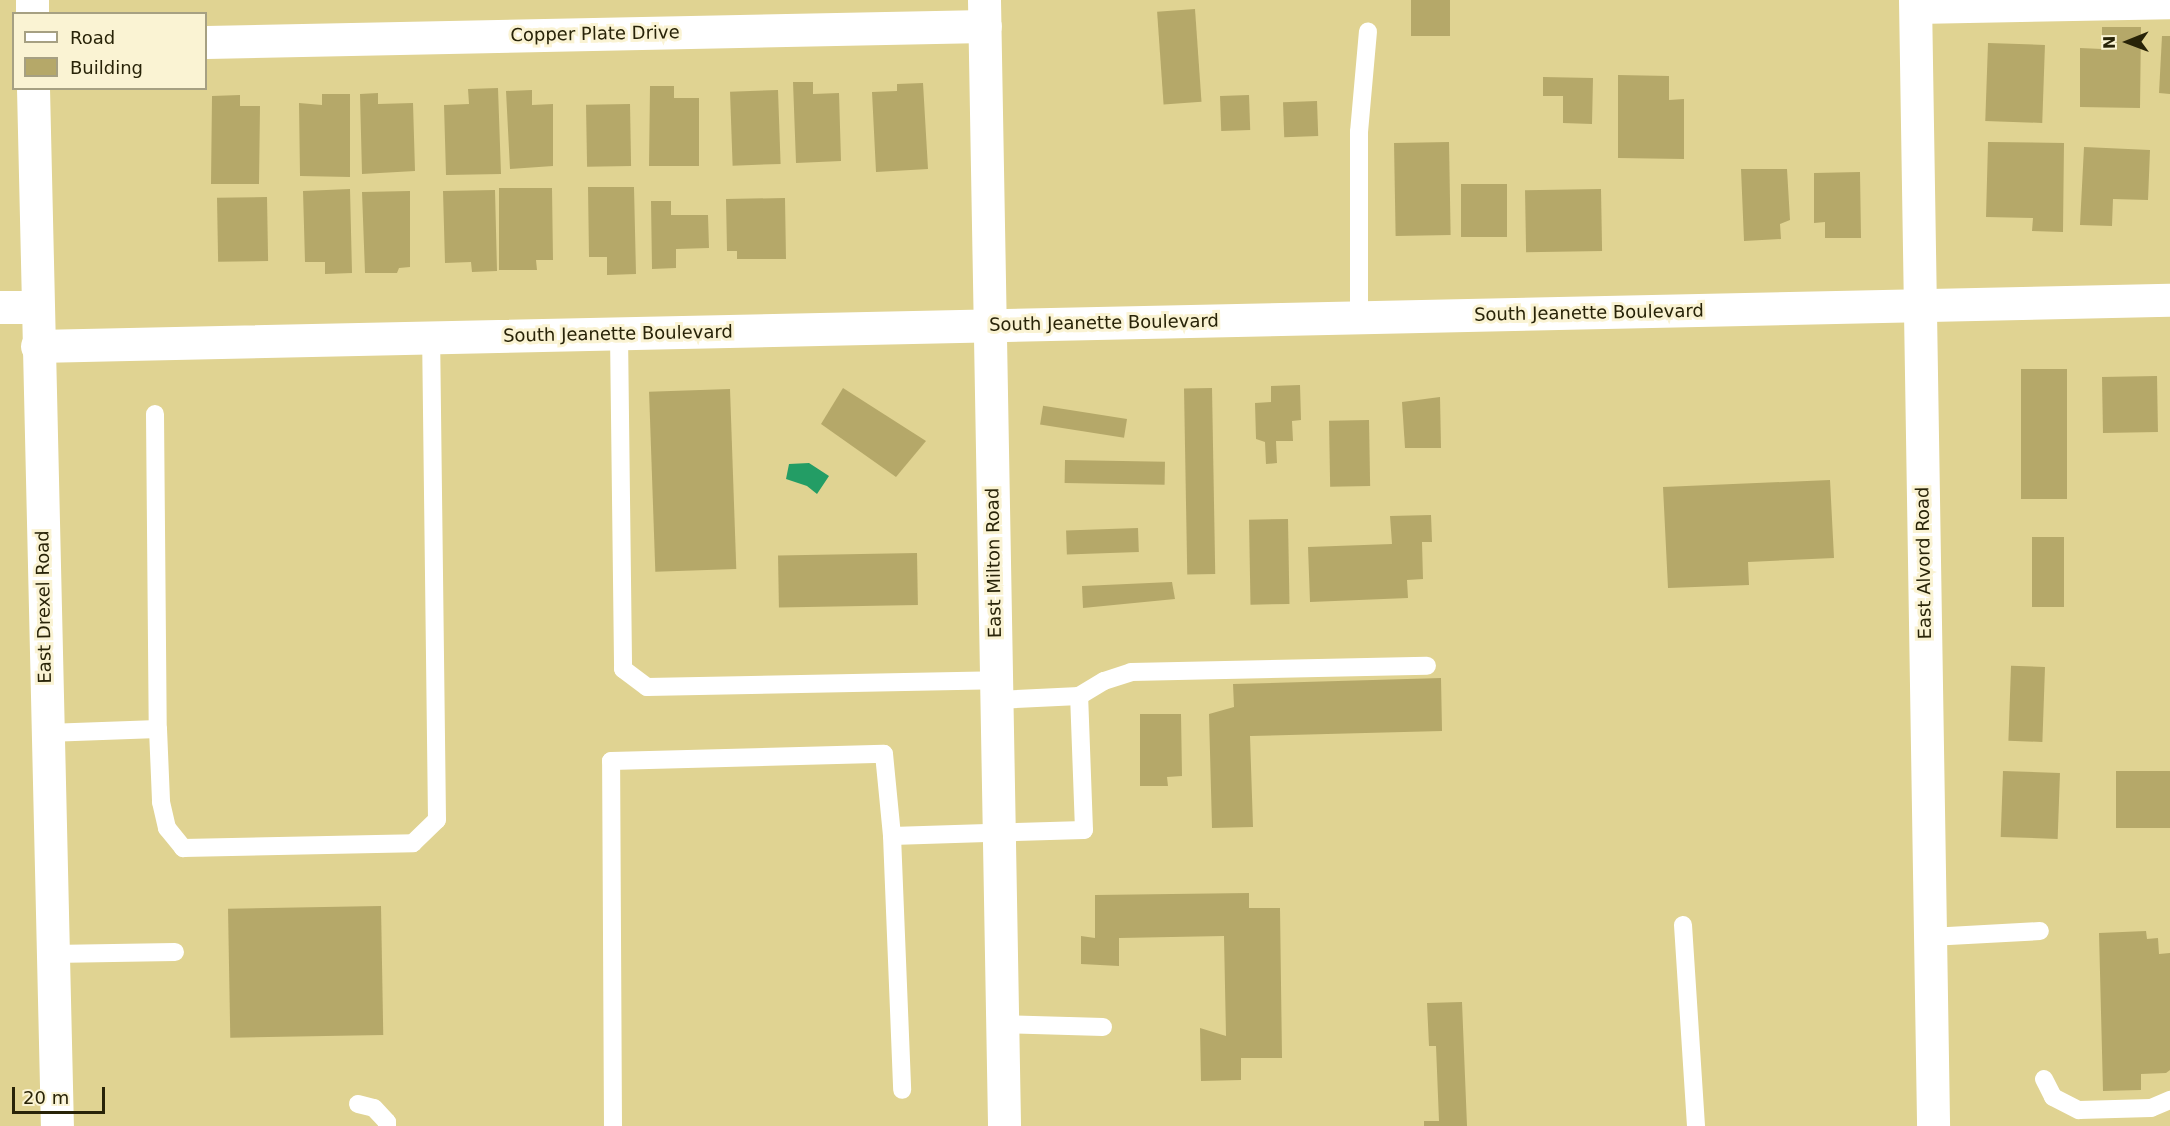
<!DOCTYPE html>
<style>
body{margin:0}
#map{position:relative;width:2170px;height:1126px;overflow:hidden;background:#e0d392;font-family:"DejaVu Sans",sans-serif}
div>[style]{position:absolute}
.water>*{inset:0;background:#239d65}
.building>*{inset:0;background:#b5a869;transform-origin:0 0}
.lane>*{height:18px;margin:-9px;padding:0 9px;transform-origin:9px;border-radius:9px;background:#fff}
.street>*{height:33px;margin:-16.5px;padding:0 16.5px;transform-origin:16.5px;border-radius:16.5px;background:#fff}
.secondary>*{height:33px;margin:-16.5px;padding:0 16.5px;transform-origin:16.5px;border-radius:16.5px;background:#fff}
span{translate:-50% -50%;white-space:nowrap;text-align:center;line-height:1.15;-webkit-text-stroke:6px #faf3d3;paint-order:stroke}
.street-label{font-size:18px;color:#282308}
.legend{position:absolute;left:12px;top:12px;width:195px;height:78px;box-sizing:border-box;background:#faf3d3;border:2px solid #a6a082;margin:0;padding:8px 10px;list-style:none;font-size:18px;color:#282308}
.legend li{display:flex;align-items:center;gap:12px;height:30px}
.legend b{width:30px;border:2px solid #a6a082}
.north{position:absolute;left:2098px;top:12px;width:60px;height:60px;-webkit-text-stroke:4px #faf3d3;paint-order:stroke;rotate:269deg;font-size:16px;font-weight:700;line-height:24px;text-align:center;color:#282308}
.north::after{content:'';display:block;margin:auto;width:21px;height:27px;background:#282308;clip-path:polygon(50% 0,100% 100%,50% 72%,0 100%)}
.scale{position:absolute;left:12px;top:1087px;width:93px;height:27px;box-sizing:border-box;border:3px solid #282308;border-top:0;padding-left:8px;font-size:18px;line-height:21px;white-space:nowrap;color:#282308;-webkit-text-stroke:4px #faf3d3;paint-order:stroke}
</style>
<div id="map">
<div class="water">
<i style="clip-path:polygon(809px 463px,829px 476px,817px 494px,807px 486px,786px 479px,789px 464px)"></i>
</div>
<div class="building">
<i style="left:1411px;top:0;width:39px;height:36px"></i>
<i style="left:1195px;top:9px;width:93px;height:38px;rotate:86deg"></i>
<i style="clip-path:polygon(2102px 27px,2141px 27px,2140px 108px,2080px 107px,2080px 48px,2102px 49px)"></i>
<i style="clip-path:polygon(2162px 36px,2170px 36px,2170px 94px,2159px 93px)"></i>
<i style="left:1988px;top:43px;width:57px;height:78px;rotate:2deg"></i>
<i style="clip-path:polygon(1618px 75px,1669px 76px,1669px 100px,1684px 99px,1684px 159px,1618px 158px)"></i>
<i style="clip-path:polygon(1543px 77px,1593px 78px,1592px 124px,1563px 123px,1563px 96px,1543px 96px)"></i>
<i style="clip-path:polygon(793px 82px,813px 82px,813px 94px,839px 93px,841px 161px,796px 163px)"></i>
<i style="clip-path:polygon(923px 83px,928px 169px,876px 172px,872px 92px,897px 91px,897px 84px)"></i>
<i style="clip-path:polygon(650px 86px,674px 86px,674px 98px,699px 98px,699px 166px,649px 166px)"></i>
<i style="clip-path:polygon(498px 88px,501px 174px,446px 175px,444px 105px,469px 104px,468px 89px)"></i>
<i style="clip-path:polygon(532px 90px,532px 105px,553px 104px,553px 166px,510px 169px,506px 91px)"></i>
<i style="left:778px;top:90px;width:74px;height:48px;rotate:88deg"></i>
<i style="clip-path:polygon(378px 93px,378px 104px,413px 103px,415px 171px,362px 174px,360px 94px)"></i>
<i style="clip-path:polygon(322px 94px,350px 94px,350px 177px,300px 176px,299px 103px,322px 105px)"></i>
<i style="clip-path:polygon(240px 95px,240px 106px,260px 106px,259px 184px,211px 184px,212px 96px)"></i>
<i style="left:1249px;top:95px;width:35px;height:29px;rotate:88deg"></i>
<i style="left:1317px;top:101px;width:35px;height:34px;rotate:88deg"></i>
<i style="left:630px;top:104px;width:62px;height:44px;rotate:89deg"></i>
<i style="left:1449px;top:142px;width:93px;height:55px;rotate:89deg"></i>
<i style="clip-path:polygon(1988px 142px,2064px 143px,2063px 232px,2032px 231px,2033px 218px,1986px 217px)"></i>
<i style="clip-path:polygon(2084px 147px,2150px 150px,2148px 200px,2113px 199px,2112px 226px,2080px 225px)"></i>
<i style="clip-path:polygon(1741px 169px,1787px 169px,1790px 220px,1780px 224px,1781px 239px,1744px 241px)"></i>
<i style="clip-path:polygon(1860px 172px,1861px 238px,1825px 238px,1825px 222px,1814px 223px,1814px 173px)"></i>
<i style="left:1461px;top:184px;width:46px;height:53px"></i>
<i style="clip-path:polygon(588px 187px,634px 187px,636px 274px,607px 275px,607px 257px,589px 257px)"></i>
<i style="clip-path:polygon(499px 188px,552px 188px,553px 260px,536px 260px,537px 270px,499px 270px)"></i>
<i style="clip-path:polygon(350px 189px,352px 273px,325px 274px,325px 262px,305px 262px,303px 191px)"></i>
<i style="left:1601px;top:189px;width:62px;height:76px;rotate:89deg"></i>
<i style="clip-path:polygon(495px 190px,497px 271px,472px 272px,471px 262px,445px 263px,443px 191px)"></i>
<i style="clip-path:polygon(410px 191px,410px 267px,399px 268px,397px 273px,365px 273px,362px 192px)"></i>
<i style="left:267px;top:197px;width:64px;height:50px;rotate:89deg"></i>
<i style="clip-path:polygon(785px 198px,786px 259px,737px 259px,737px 251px,727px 251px,726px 199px)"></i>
<i style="clip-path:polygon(651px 201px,671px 201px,671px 215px,708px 215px,709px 248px,676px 249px,676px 268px,652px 269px)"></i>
<i style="left:2021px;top:369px;width:46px;height:130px"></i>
<i style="left:2157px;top:376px;width:56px;height:55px;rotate:89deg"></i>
<i style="clip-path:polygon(1300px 385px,1301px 420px,1292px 421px,1293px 441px,1276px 441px,1277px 463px,1266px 464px,1265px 442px,1256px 439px,1255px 403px,1271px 402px,1271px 386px)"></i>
<i style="clip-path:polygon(843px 388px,926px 441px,896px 477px,821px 424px)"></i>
<i style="left:1212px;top:388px;width:186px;height:28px;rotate:89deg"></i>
<i style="left:730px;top:389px;width:180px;height:81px;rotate:88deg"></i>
<i style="clip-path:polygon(1440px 397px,1441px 448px,1405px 448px,1402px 402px)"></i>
<i style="left:1127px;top:419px;width:19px;height:85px;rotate:99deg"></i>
<i style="left:1369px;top:420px;width:66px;height:40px;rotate:89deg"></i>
<i style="left:1065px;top:460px;width:100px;height:23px;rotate:1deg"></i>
<i style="clip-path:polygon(1830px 480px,1834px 558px,1748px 562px,1749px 585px,1668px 588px,1663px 487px)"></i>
<i style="clip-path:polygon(1431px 515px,1432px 542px,1422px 542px,1423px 579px,1407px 580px,1408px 598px,1310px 602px,1308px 547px,1392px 544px,1390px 516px)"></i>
<i style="left:1288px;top:519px;width:85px;height:39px;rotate:89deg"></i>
<i style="left:1138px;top:528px;width:24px;height:72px;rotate:88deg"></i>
<i style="left:2032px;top:537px;width:32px;height:70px"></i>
<i style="left:917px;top:553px;width:52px;height:139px;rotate:89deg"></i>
<i style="clip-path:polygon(1172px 582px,1175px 599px,1083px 608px,1082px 586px)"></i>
<i style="left:2045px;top:667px;width:75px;height:34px;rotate:92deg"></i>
<i style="clip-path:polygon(1441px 678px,1442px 731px,1250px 736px,1253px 827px,1212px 828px,1209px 714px,1234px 707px,1233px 684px)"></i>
<i style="clip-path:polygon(1140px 714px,1181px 714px,1182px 776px,1167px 777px,1168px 786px,1140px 786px)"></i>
<i style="left:2003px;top:771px;width:57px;height:66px;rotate:2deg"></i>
<i style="left:2170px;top:771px;width:57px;height:54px;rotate:90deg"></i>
<i style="clip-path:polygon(1249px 893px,1249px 908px,1280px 908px,1282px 1058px,1241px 1058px,1241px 1080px,1201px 1081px,1200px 1028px,1226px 1036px,1224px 936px,1119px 938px,1119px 966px,1081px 964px,1081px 936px,1095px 938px,1095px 895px)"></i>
<i style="left:381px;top:906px;width:129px;height:153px;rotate:89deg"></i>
<i style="clip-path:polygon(2146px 931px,2147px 939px,2158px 938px,2159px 954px,2170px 953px,2170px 1070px,2166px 1073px,2141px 1074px,2141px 1090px,2103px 1091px,2099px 933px)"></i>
<i style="clip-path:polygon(1462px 1002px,1467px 1126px,1424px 1126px,1424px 1121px,1439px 1121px,1436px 1046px,1429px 1046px,1427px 1003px)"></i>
</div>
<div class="lane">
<i style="left:1359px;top:318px;width:186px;rotate:-90deg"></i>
<i style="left:1359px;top:132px;width:101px;rotate:-84.9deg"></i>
<i style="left:619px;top:334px;width:335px;rotate:89.3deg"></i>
<i style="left:623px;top:669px;width:30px;rotate:37deg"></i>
<i style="left:647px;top:687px;width:349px;rotate:-1.1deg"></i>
<i style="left:155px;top:414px;width:315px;rotate:89.5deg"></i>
<i style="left:1079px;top:696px;width:29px;rotate:-31deg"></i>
<i style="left:1104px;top:681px;width:28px;rotate:-18deg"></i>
<i style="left:1131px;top:672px;width:296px;rotate:-1.2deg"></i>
<i style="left:47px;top:733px;width:111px;rotate:-2.1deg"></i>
<i style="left:158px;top:729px;width:73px;rotate:87.6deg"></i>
<i style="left:161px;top:802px;width:27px;rotate:77deg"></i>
<i style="left:167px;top:828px;width:26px;rotate:51deg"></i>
<i style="left:183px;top:848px;width:230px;rotate:-1.2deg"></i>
<i style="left:413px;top:843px;width:33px;rotate:-44deg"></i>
<i style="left:437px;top:820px;width:482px;rotate:-90.7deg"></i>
<i style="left:892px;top:836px;width:254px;rotate:87.7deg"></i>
<i style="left:1683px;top:925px;width:201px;rotate:86.3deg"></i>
<i style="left:1930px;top:937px;width:110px;rotate:-3.1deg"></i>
<i style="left:52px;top:954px;width:123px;rotate:-0.9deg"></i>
<i style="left:1002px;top:1024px;width:101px;rotate:1.7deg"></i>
<i style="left:2044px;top:1079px;width:20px;rotate:63deg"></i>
<i style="left:2053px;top:1097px;width:29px;rotate:27deg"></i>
<i style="left:2079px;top:1110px;width:72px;rotate:-1.6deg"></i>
<i style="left:2151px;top:1108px;width:21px;rotate:-23deg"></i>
<i style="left:358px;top:1104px;width:16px;rotate:14deg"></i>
<i style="left:374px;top:1108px;width:19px;rotate:47deg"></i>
<i style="left:387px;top:1122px;width:4px;rotate:90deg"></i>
<i style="left:613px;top:1126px;width:365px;rotate:-90.3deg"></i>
<i style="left:611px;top:761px;width:273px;rotate:-1.5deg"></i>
<i style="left:884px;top:754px;width:82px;rotate:84.4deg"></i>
<i style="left:892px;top:836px;width:192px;rotate:-1.8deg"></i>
<i style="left:1084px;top:830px;width:134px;rotate:-92.1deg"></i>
<i style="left:1079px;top:696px;width:83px;rotate:177.2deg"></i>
</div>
<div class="street">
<i style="left:984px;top:0;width:1126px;rotate:88.98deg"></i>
<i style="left:1915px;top:0;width:1126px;rotate:89.08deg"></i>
<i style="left:1916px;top:7px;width:254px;rotate:-1.1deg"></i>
<i style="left:206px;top:42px;width:779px;rotate:-1.18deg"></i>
<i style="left:0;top:307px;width:36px"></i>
<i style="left:37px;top:346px;width:2133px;rotate:-1.24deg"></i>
</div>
<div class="secondary">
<i style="left:32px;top:0;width:14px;rotate:90deg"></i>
<i style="left:33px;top:88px;width:1038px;rotate:88.68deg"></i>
</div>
<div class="street-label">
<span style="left:595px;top:34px;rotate:-1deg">Copper Plate Drive</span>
<span style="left:1589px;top:313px;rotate:-1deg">South Jeanette Boulevard</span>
<span style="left:1104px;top:323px;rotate:-1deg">South Jeanette Boulevard</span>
<span style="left:618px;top:334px;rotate:-1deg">South Jeanette Boulevard</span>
<span style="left:994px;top:563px;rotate:-91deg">East Milton Road</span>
<span style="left:1924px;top:563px;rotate:-91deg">East Alvord Road</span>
<span style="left:44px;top:607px;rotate:-91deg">East Drexel Road</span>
</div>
<ul class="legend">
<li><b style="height:8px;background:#fff"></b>Road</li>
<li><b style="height:16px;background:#b5a869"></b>Building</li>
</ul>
<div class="north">N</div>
<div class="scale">20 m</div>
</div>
